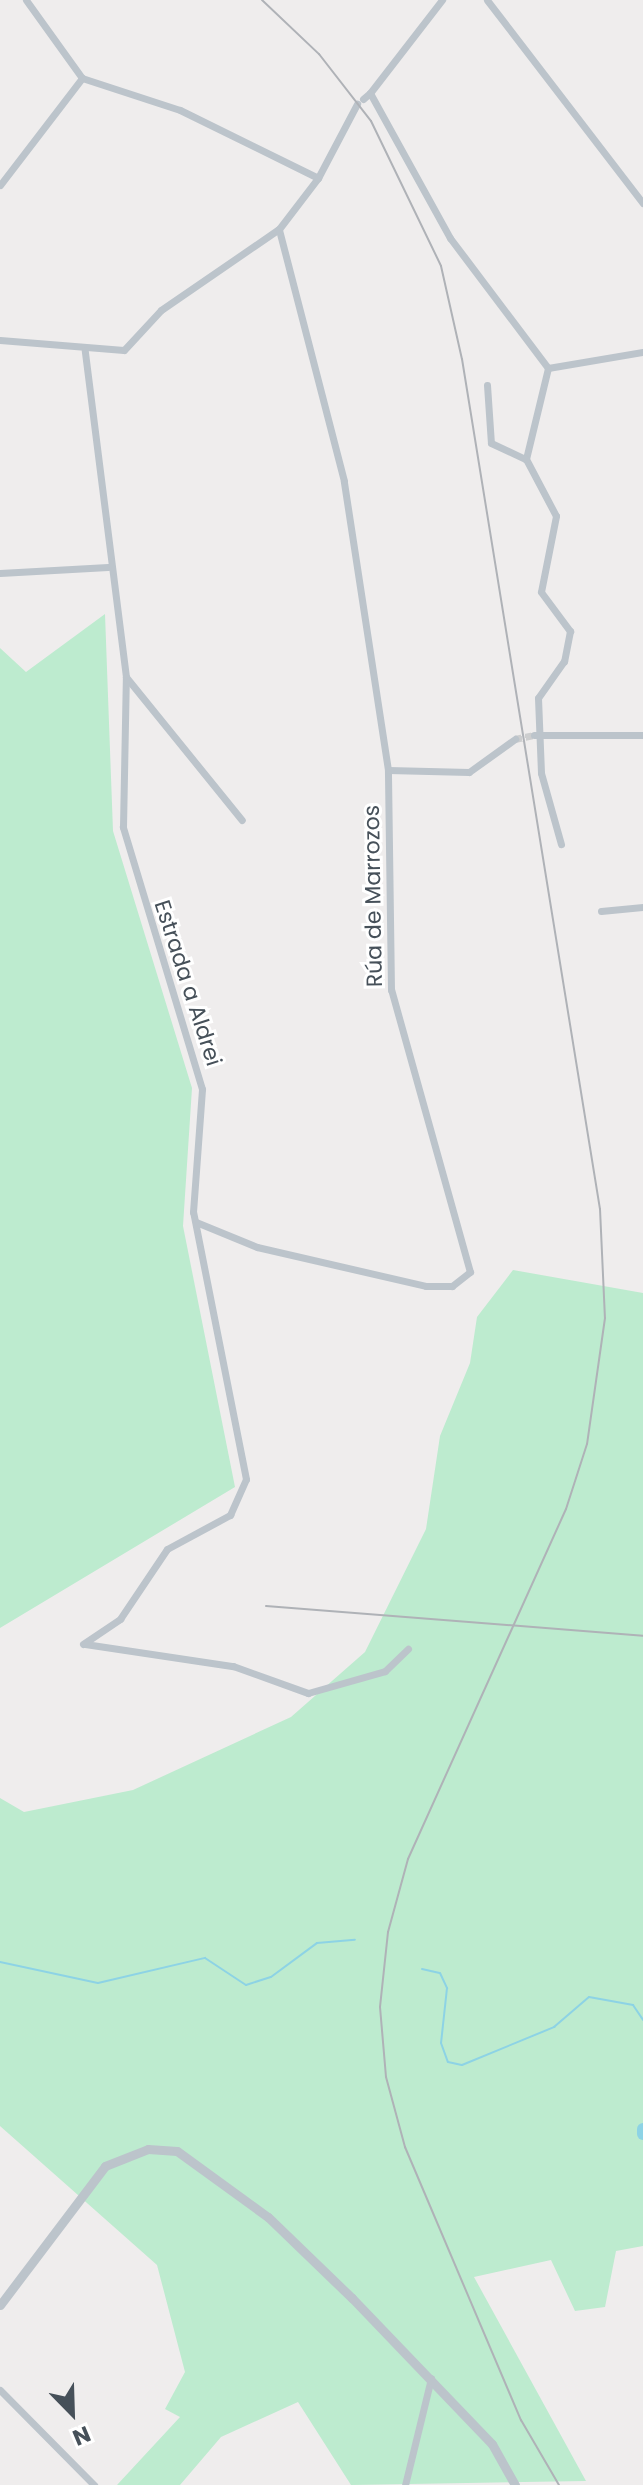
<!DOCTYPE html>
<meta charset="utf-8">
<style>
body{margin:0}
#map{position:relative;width:643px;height:2485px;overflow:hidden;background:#efeded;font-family:Poppins,sans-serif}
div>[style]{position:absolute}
.green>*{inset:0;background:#bdebcf}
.stream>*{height:2px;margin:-1px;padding:0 1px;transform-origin:1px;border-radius:1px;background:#8dd3e5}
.river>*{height:12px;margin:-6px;padding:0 6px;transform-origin:6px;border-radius:6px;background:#8dd3e5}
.minor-tunnel>*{height:7px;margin-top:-3.5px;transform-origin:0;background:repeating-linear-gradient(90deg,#cdcecf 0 7px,transparent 0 10.5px)}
.minor>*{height:7px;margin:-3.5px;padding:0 3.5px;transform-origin:3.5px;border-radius:3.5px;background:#bcc4cb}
.tertiary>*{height:9px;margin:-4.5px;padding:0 4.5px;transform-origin:4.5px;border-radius:4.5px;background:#bcc4cb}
.rail>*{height:2px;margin:-1px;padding:0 1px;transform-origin:1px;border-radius:1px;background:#afb2b7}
span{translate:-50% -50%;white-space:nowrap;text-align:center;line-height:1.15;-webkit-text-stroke:6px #fff;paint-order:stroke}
.street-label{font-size:22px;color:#465059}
.north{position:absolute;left:32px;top:2373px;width:80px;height:80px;-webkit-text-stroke:6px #fff;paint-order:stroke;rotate:157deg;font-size:22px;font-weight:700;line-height:32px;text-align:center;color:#465059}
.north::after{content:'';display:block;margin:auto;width:28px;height:36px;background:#465059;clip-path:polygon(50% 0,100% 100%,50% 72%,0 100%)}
</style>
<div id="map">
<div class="green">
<i style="clip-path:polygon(105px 614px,113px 831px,192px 1088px,183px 1226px,235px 1487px,0 1628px,0 648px,26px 672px)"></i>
<i style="clip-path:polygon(513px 1270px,643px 1293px,643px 2246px,616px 2251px,605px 2307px,575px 2311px,551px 2260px,474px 2277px,586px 2481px,351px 2485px,298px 2402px,221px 2437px,180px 2485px,117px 2485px,180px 2417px,165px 2409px,185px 2372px,157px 2265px,0 2126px,0 1798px,24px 1812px,133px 1790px,291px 1717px,365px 1652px,426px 1529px,440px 1436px,470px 1363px,477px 1317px)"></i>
</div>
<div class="stream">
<i style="left:0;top:1962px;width:100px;rotate:12.1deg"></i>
<i style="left:98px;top:1983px;width:110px;rotate:-13.2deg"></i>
<i style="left:205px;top:1958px;width:49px;rotate:33.4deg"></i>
<i style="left:246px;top:1985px;width:26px;rotate:-18deg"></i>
<i style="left:271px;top:1977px;width:57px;rotate:-36.5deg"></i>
<i style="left:317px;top:1943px;width:38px;rotate:-5deg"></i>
<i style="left:422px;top:1969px;width:18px;rotate:13deg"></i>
<i style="left:440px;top:1973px;width:17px;rotate:65deg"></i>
<i style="left:447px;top:1988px;width:55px;rotate:96.2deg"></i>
<i style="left:441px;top:2043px;width:20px;rotate:70deg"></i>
<i style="left:448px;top:2062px;width:14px;rotate:12deg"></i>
<i style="left:462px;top:2065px;width:100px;rotate:-22.4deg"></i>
<i style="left:554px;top:2027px;width:46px;rotate:-40.6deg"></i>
<i style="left:589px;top:1997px;width:45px;rotate:10.3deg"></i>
<i style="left:633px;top:2005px;width:18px;rotate:56deg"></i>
</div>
<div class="river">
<i style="left:643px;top:2129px;width:5px;rotate:90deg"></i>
</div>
<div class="minor-tunnel">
<i style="left:515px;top:739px;width:19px;rotate:-12deg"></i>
</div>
<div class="minor">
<i style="left:26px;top:0;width:96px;rotate:54.3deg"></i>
<i style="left:82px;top:78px;width:103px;rotate:18.1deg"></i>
<i style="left:180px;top:110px;width:154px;rotate:26.2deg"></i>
<i style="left:487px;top:0;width:256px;rotate:52.5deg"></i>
<i style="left:370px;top:93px;width:118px;rotate:-52.3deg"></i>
<i style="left:363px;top:99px;width:9px;rotate:-41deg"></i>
<i style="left:370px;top:93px;width:166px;rotate:61.1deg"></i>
<i style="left:450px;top:238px;width:163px;rotate:53deg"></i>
<i style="left:548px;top:368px;width:96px;rotate:-9.6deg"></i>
<i style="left:0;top:185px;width:135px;rotate:-52.5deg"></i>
<i style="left:0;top:340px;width:124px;rotate:4.6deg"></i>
<i style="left:124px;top:350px;width:54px;rotate:-47.2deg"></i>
<i style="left:161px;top:310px;width:143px;rotate:-34.5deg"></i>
<i style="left:279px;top:229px;width:64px;rotate:-52.6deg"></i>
<i style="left:318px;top:178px;width:84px;rotate:-62.2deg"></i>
<i style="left:548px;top:368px;width:94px;rotate:103.6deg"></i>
<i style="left:526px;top:459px;width:64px;rotate:62.2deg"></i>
<i style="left:556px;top:516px;width:77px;rotate:101.2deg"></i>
<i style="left:541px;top:592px;width:49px;rotate:53.4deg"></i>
<i style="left:570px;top:631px;width:31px;rotate:101deg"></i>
<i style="left:564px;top:661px;width:45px;rotate:125.1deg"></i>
<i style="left:538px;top:698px;width:75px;rotate:87.7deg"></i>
<i style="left:541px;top:773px;width:74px;rotate:74.3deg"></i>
<i style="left:487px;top:385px;width:58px;rotate:86.1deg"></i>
<i style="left:491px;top:443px;width:38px;rotate:25deg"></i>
<i style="left:0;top:573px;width:108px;rotate:-3.2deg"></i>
<i style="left:126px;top:677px;width:184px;rotate:51deg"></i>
<i style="left:534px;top:735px;width:109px"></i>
<i style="left:388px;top:770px;width:81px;rotate:1.4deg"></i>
<i style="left:469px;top:772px;width:57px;rotate:-35.7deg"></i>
<i style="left:601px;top:911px;width:42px;rotate:-5.4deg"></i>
<i style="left:196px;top:1222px;width:66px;rotate:22.3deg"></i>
<i style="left:257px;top:1247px;width:173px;rotate:13deg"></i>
<i style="left:426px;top:1286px;width:26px"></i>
<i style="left:452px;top:1286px;width:23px;rotate:-38deg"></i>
<i style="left:470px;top:1272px;width:293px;rotate:-105.6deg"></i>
<i style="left:391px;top:990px;width:220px;rotate:-90.8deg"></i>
<i style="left:388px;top:770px;width:292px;rotate:-98.7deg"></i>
<i style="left:344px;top:481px;width:260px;rotate:-104.5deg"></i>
<i style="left:83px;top:1644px;width:45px;rotate:-34deg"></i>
<i style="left:120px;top:1619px;width:84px;rotate:-56.1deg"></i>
<i style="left:167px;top:1549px;width:72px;rotate:-28.4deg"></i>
<i style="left:230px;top:1515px;width:39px;rotate:-66deg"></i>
<i style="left:246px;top:1479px;width:272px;rotate:-101.2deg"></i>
<i style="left:193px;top:1212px;width:123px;rotate:-85.8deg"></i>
<i style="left:202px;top:1089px;width:274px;rotate:-106.8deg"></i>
<i style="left:123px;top:827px;width:150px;rotate:-88.9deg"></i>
<i style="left:126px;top:677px;width:329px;rotate:-97.2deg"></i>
<i style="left:85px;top:1644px;width:150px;rotate:8.5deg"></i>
<i style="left:233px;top:1666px;width:80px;rotate:19.8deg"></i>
<i style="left:308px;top:1693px;width:80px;rotate:-15.9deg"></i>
<i style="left:385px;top:1671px;width:32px;rotate:-44deg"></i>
<i style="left:0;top:2390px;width:134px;rotate:45.3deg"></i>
<i style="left:405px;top:2485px;width:110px;rotate:-76.3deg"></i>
</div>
<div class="tertiary">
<i style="left:0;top:2305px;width:174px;rotate:-52.9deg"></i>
<i style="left:105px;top:2166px;width:46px;rotate:-21.6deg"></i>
<i style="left:148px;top:2149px;width:29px;rotate:4deg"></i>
<i style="left:177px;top:2151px;width:112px;rotate:36deg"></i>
<i style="left:268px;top:2217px;width:117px;rotate:44deg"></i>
<i style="left:352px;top:2298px;width:202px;rotate:46.2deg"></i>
<i style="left:492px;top:2444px;width:47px;rotate:60.7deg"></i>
</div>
<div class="rail">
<i style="left:262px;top:0;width:79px;rotate:43.5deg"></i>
<i style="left:319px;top:54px;width:85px;rotate:52.2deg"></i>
<i style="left:371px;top:121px;width:161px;rotate:64.2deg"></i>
<i style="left:441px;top:266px;width:95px;rotate:77.3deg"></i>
<i style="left:462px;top:359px;width:861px;rotate:80.78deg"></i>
<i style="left:600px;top:1209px;width:109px;rotate:87.4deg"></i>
<i style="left:605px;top:1318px;width:127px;rotate:98.1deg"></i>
<i style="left:587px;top:1444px;width:68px;rotate:107.9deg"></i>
<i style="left:566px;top:1509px;width:384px;rotate:114.3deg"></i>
<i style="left:408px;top:1859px;width:76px;rotate:105.3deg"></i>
<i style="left:388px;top:1932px;width:75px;rotate:96.1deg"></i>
<i style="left:380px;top:2007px;width:70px;rotate:85.1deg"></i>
<i style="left:386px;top:2077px;width:73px;rotate:74.8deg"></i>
<i style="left:405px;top:2147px;width:297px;rotate:67deg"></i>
<i style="left:521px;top:2420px;width:75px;rotate:59.7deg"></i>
<i style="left:266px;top:1606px;width:378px;rotate:4.5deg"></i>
</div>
<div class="street-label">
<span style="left:373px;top:896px;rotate:-91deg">Rúa de Marrozos</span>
<span style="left:188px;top:983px;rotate:72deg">Estrada a Aldrei</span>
</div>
<div class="north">N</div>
</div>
